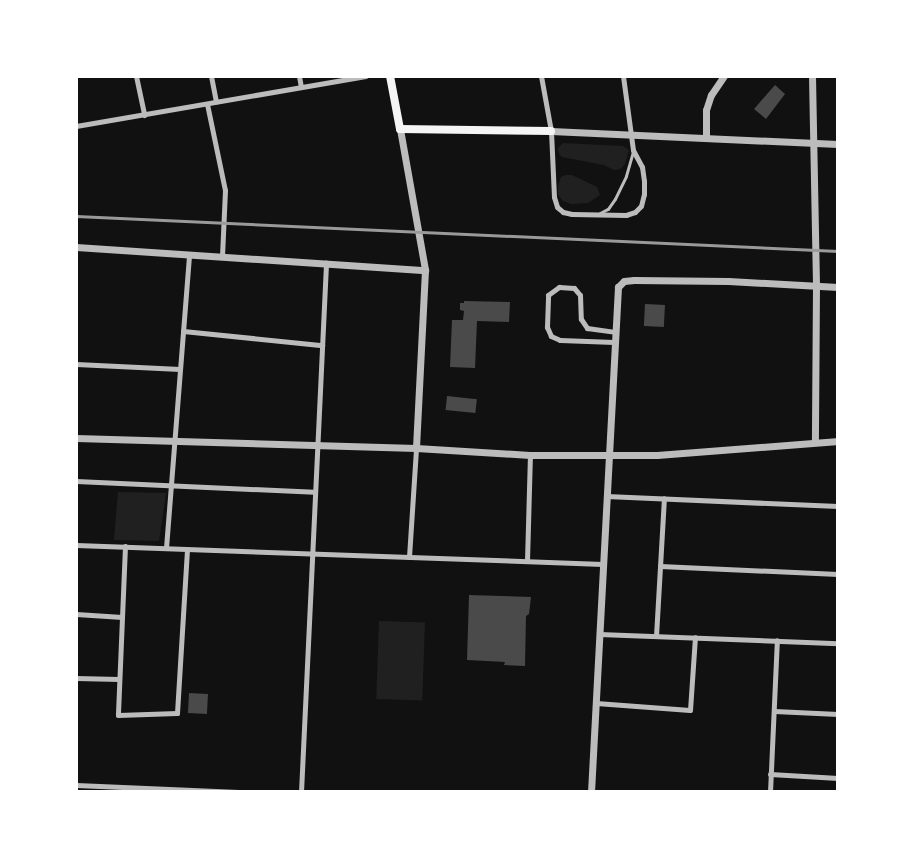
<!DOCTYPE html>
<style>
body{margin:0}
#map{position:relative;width:914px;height:868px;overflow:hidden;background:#111;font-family:"Work Sans",sans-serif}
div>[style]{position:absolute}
.green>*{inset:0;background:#202020;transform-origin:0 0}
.building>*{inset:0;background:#4a4a4a;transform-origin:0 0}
.service>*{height:2.5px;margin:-1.25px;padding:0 1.25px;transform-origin:1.25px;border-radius:1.25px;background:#bcbcbc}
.minor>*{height:5px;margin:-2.5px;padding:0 2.5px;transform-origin:2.5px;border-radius:2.5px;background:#bcbcbc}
.tertiary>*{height:7px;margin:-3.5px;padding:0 3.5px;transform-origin:3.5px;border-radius:3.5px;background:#bcbcbc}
.secondary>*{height:8px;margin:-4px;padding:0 4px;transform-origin:4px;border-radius:4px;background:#f5f5f5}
.rail>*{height:3px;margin:-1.5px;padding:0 1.5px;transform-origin:1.5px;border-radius:1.5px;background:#9a9a9a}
span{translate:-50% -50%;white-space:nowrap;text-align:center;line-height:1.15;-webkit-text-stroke:5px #fff;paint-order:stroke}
.frame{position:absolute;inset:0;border:78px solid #fff;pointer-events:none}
</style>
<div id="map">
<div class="green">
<i style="clip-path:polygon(563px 143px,623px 146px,629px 150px,625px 164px,621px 169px,614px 170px,604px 165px,562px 157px,559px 154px,558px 148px)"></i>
<i style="clip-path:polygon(566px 175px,572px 175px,597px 187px,600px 195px,588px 203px,571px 204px,563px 201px,558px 195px,558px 186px,561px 177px)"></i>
<i style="clip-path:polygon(118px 492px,166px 493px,159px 541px,114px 540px)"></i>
<i style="left:379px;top:621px;width:46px;height:78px;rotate:2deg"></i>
</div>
<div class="building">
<i style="clip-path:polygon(775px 85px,785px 94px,766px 119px,754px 109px)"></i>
<i style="clip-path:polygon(464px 301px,510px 302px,509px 322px,477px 321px,475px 368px,450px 367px,452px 320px,463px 320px,464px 311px,460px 310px,460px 303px,464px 303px)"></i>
<i style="left:645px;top:304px;width:20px;height:22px;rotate:3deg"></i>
<i style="left:447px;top:396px;width:30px;height:14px;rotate:6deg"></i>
<i style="clip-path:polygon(469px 595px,531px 597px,529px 614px,526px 616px,525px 666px,504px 665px,505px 662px,467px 660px)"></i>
<i style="left:189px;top:693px;width:19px;height:20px;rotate:3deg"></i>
</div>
<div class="service">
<i style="left:600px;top:213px;width:9px;rotate:-27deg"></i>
<i style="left:608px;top:209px;width:12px;rotate:-55deg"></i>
<i style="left:615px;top:199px;width:25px;rotate:-64deg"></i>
<i style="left:626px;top:176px;width:26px;rotate:-74deg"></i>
</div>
<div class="minor">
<i style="left:136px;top:76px;width:40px;rotate:78deg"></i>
<i style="left:211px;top:76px;width:26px;rotate:79deg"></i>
<i style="left:299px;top:76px;width:11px;rotate:80deg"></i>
<i style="left:541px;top:76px;width:56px;rotate:79.7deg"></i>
<i style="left:551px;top:131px;width:66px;rotate:87.4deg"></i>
<i style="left:554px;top:197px;width:10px;rotate:73deg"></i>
<i style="left:557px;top:207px;width:8px;rotate:40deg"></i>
<i style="left:563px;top:212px;width:9px;rotate:13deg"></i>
<i style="left:572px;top:214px;width:54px;rotate:1.1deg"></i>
<i style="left:626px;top:215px;width:9px;rotate:-18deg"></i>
<i style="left:635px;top:212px;width:8px;rotate:-45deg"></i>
<i style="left:641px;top:206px;width:12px;rotate:-76deg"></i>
<i style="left:644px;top:194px;width:13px;rotate:-90deg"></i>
<i style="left:644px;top:181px;width:14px;rotate:-98deg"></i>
<i style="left:642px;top:167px;width:19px;rotate:-118deg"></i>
<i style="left:633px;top:150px;width:75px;rotate:-97.7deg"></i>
<i style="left:207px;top:104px;width:88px;rotate:78.2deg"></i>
<i style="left:225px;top:190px;width:66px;rotate:92.6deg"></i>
<i style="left:76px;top:126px;width:294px;rotate:-9.8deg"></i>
<i style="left:183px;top:331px;width:140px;rotate:5.8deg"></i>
<i style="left:614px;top:342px;width:54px;rotate:-177.9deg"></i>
<i style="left:560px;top:340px;width:10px;rotate:-156deg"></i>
<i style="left:551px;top:336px;width:10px;rotate:-114deg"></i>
<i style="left:547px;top:327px;width:32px;rotate:-88deg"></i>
<i style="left:548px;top:295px;width:14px;rotate:-36deg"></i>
<i style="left:559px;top:287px;width:15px;rotate:4deg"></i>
<i style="left:574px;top:288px;width:9px;rotate:49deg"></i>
<i style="left:580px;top:295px;width:24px;rotate:88deg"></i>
<i style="left:581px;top:319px;width:11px;rotate:56deg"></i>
<i style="left:587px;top:328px;width:28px;rotate:8deg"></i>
<i style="left:76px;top:364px;width:104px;rotate:2.8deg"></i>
<i style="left:76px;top:481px;width:238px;rotate:2.6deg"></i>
<i style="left:606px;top:496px;width:232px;rotate:2.5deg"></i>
<i style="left:76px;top:545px;width:527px;rotate:2.06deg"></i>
<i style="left:125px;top:546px;width:169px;rotate:92.4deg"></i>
<i style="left:118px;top:715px;width:59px;rotate:-1.9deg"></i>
<i style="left:177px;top:713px;width:164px;rotate:-86.5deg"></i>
<i style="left:166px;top:548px;width:295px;rotate:-85.5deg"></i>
<i style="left:409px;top:557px;width:109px;rotate:-86.3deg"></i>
<i style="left:527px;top:561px;width:106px;rotate:-88.4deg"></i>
<i style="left:660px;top:566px;width:178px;rotate:2.6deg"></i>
<i style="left:76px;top:614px;width:46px;rotate:3.7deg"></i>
<i style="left:599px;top:634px;width:239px;rotate:2.2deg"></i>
<i style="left:656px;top:636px;width:138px;rotate:-86.7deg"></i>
<i style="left:76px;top:678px;width:43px;rotate:1.3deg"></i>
<i style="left:596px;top:703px;width:94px;rotate:4.3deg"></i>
<i style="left:690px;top:710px;width:73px;rotate:-86.1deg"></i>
<i style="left:774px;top:711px;width:64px;rotate:2.7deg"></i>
<i style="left:770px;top:774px;width:68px;rotate:3.4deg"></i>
<i style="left:76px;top:785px;width:163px;rotate:2.5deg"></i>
<i style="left:301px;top:792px;width:530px;rotate:-87.29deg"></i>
<i style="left:770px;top:792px;width:152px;rotate:-87.4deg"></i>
</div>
<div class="tertiary">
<i style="left:812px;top:76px;width:210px;rotate:88.9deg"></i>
<i style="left:816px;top:286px;width:155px;rotate:90.4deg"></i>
<i style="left:400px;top:129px;width:143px;rotate:79.9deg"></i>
<i style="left:425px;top:270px;width:178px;rotate:92.9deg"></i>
<i style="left:551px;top:131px;width:287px;rotate:2.6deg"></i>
<i style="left:706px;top:138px;width:28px;rotate:-90deg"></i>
<i style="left:706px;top:110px;width:16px;rotate:-72deg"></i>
<i style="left:711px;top:95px;width:23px;rotate:-56deg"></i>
<i style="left:76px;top:247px;width:350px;rotate:3.8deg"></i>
<i style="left:76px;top:438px;width:340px;rotate:1.7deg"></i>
<i style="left:416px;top:448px;width:114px;rotate:3.5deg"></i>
<i style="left:530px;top:455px;width:127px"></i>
<i style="left:657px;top:455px;width:182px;rotate:-4.4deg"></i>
<i style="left:591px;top:792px;width:506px;rotate:-86.94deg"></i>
<i style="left:618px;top:287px;width:8px;rotate:-45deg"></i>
<i style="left:624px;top:281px;width:10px;rotate:-6deg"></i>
<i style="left:634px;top:280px;width:94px;rotate:0.6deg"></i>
<i style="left:728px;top:281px;width:110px;rotate:3.1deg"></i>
</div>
<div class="secondary">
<i style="left:390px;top:76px;width:54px;rotate:79.3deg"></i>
<i style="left:400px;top:129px;width:151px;rotate:0.8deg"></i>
</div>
<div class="rail">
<i style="left:76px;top:216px;width:763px;rotate:2.63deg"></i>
</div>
<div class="frame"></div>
</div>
